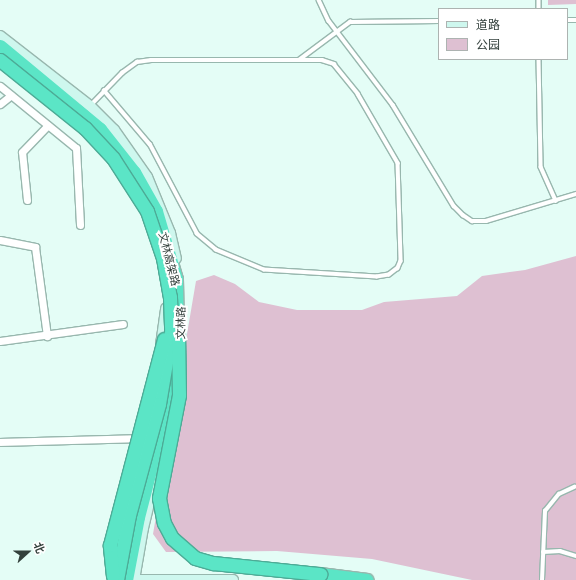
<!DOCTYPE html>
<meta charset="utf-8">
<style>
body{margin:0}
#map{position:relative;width:576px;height:580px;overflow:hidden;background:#e4fdf6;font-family:"DM Sans","Noto Sans SC",sans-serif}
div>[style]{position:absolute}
.green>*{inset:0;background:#dec0d2}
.roads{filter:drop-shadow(1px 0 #98b7ae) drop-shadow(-1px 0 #98b7ae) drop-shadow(0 1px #98b7ae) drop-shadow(0 -1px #98b7ae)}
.lane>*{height:3.5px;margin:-1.75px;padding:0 1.75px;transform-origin:1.75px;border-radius:1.75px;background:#fff}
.street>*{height:7px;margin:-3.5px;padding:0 3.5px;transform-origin:3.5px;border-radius:3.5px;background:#fff}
.secondary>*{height:10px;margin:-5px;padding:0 5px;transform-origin:5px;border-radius:5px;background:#cef7ee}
.highway>*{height:13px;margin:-6.5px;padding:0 6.5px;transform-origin:6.5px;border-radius:6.5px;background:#5be5c6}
.bridges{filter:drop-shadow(1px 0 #4dab96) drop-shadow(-1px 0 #4dab96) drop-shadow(0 1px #4dab96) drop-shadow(0 -1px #4dab96)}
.highway-bridge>*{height:13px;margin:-6.5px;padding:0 6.5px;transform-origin:6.5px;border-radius:6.5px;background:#5be5c6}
span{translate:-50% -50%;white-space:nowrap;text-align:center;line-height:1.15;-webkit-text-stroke:4px #fff;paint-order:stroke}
.street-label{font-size:11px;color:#33403c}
.legend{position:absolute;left:438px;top:8px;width:130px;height:52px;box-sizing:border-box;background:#fff;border:1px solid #adb3b1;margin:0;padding:5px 7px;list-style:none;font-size:12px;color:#33403c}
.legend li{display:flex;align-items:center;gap:8px;height:20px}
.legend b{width:20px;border:1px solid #adb3b1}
.north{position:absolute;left:8px;top:532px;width:40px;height:40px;-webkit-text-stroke:3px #fff;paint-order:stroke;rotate:69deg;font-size:11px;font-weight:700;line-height:16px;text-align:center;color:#33403c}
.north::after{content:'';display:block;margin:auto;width:14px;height:18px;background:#33403c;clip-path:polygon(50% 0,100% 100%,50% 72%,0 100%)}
</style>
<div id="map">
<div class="green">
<i style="clip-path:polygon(548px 0,576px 0,576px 4px,548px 5px)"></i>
<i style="clip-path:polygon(576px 256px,576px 580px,472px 580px,372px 559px,277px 551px,166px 552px,153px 534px,196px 281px,214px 275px,235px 284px,259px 302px,297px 310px,362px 310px,384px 302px,457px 296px,482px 276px,525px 270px)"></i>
</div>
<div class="roads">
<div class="lane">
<i style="left:319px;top:0;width:23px;rotate:65deg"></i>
<i style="left:329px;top:21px;width:106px;rotate:52.7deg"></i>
<i style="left:393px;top:105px;width:118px;rotate:58.9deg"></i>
<i style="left:454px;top:206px;width:13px;rotate:45deg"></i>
<i style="left:463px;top:215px;width:11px;rotate:34deg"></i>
<i style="left:472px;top:221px;width:14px"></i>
<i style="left:486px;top:221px;width:94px;rotate:-16.7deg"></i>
<i style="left:539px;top:0;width:9px;rotate:90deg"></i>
<i style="left:567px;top:20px;width:9px"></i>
<i style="left:539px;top:59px;width:108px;rotate:88.9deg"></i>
<i style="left:541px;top:167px;width:37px;rotate:66deg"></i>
<i style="left:299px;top:60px;width:64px;rotate:-36.7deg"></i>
<i style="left:350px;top:22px;width:89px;rotate:-0.6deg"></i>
<i style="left:91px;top:105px;width:45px;rotate:-45.9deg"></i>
<i style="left:122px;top:73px;width:19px;rotate:-36deg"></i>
<i style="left:137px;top:62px;width:14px;rotate:-8deg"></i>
<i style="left:151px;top:60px;width:171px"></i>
<i style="left:322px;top:60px;width:13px;rotate:18deg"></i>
<i style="left:334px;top:64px;width:38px;rotate:51deg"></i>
<i style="left:358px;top:94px;width:80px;rotate:59.9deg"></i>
<i style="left:398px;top:163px;width:98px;rotate:88.2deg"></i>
<i style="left:401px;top:261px;width:8px;rotate:113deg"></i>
<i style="left:398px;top:268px;width:11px;rotate:142deg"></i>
<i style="left:389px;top:275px;width:12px;rotate:171deg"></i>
<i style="left:377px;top:277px;width:113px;rotate:-176.5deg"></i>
<i style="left:264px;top:270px;width:52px;rotate:-157.4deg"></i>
<i style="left:216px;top:250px;width:25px;rotate:-140deg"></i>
<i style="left:197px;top:234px;width:101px;rotate:-117.8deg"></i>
<i style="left:150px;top:145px;width:71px;rotate:-130.4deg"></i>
<i style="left:543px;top:552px;width:17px;rotate:-3deg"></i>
<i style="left:560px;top:551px;width:17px;rotate:17deg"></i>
<i style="left:542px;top:580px;width:69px;rotate:-87.5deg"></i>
<i style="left:545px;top:511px;width:22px;rotate:-51deg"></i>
<i style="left:559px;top:494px;width:17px;rotate:-25deg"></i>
</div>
<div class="street">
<i style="left:0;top:86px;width:98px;rotate:39.2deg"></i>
<i style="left:76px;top:148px;width:77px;rotate:87deg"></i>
<i style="left:0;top:104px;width:14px;rotate:-39deg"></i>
<i style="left:27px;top:200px;width:48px;rotate:-95.9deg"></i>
<i style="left:22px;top:152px;width:37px;rotate:-46deg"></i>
<i style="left:0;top:240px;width:36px;rotate:11deg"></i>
<i style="left:35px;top:247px;width:90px;rotate:82.3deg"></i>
<i style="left:0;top:341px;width:124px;rotate:-7.9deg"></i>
<i style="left:0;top:442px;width:140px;rotate:-1.6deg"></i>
</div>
<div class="secondary">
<i style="left:0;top:36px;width:114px;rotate:37.9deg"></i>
<i style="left:90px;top:106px;width:34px;rotate:45deg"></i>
<i style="left:114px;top:130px;width:57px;rotate:54.9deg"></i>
<i style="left:147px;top:177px;width:61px;rotate:67.7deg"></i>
<i style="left:170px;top:233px;width:26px;rotate:77deg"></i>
<i style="left:161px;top:345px;width:37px;rotate:-82deg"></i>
<i style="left:134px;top:580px;width:53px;rotate:-80.2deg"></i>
<i style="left:143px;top:528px;width:81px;rotate:-76.5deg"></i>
<i style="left:138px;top:580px;width:95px"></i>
</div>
<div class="highway">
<i style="left:0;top:46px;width:130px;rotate:39.7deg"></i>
<i style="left:100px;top:129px;width:55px;rotate:51.7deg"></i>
<i style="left:134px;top:172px;width:45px;rotate:60.6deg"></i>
<i style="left:156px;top:211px;width:71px;rotate:73.6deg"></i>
<i style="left:176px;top:279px;width:63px;rotate:89.1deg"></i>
<i style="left:320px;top:574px;width:47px;rotate:7.3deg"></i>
<i style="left:126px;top:580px;width:64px;rotate:-79.2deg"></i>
<i style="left:138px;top:517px;width:152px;rotate:-75.5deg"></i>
</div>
</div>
<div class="bridges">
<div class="highway-bridge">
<i style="left:0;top:60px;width:109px;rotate:38.7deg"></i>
<i style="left:85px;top:128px;width:41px;rotate:47deg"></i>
<i style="left:113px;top:158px;width:63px;rotate:57.3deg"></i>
<i style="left:147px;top:211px;width:50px;rotate:71.2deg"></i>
<i style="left:163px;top:258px;width:40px;rotate:80deg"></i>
<i style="left:170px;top:297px;width:36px;rotate:88deg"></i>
<i style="left:171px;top:333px;width:72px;rotate:99.6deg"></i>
<i style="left:159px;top:404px;width:115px;rotate:105.1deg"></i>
<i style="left:129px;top:515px;width:66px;rotate:100.5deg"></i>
<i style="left:178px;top:332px;width:63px;rotate:89.1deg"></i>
<i style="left:179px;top:395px;width:105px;rotate:101deg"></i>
<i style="left:159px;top:498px;width:25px;rotate:79deg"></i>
<i style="left:164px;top:523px;width:17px;rotate:62deg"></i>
<i style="left:172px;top:538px;width:30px;rotate:41deg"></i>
<i style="left:195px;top:558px;width:19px;rotate:16deg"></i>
<i style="left:213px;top:563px;width:108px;rotate:5.9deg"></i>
<i style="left:113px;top:576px;width:31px;rotate:-96deg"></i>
<i style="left:110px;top:545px;width:213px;rotate:-75.3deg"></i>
</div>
</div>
<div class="street-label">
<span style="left:169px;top:259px;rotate:76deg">文林高架路</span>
<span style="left:181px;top:323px;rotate:-89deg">文林路</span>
</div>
<ul class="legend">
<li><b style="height:5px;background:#cef7ee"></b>道路</li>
<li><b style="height:11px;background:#dec0d2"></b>公园</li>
</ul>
<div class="north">北</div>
</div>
